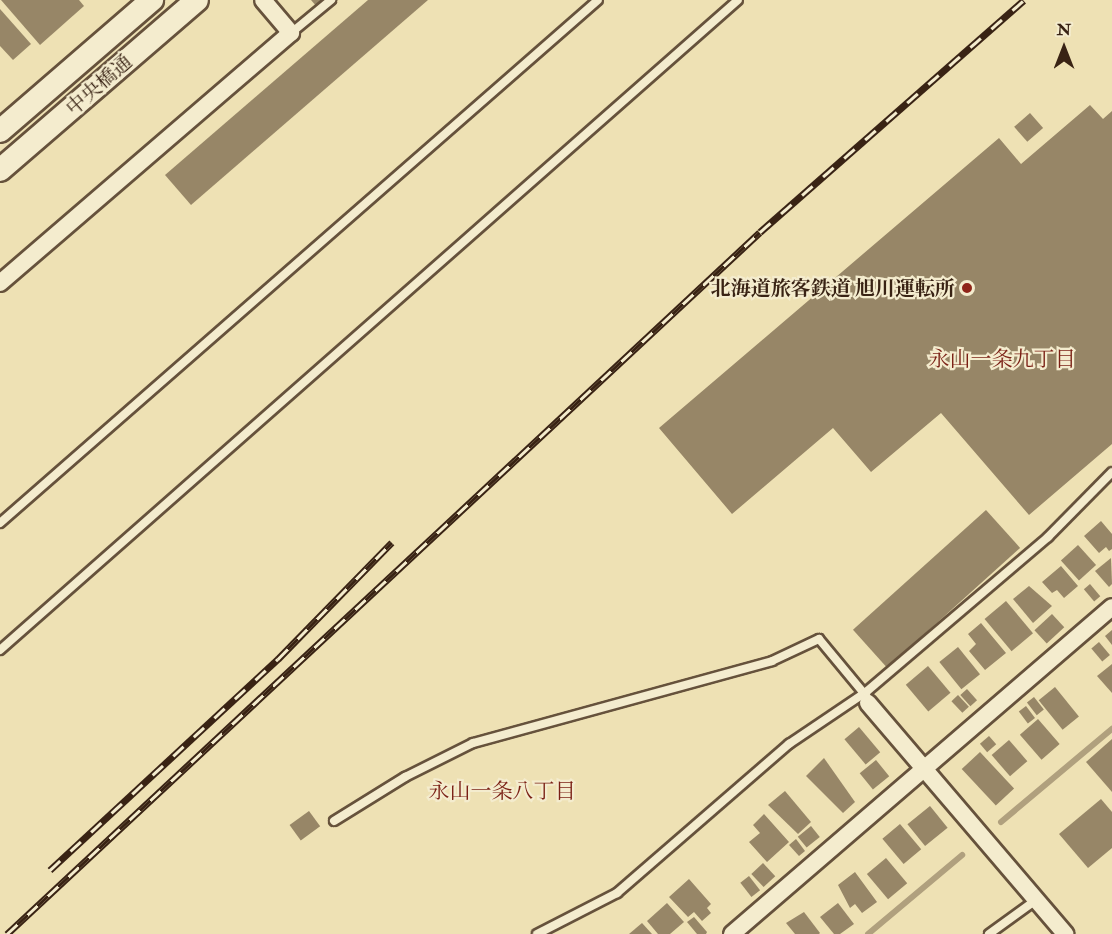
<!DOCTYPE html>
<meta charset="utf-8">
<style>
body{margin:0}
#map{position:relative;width:1112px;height:934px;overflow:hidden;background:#eee1b4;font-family:"IM FELL Double Pica","Noto Serif JP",serif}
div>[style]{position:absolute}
.stream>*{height:6px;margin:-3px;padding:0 3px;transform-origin:3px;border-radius:3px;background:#b0a07e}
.building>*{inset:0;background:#978667;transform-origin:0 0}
.roads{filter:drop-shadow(2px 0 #66523c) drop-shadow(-2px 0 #66523c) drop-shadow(0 2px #66523c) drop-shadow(0 -2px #66523c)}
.lane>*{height:8px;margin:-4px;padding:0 4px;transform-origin:4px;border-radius:4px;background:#f4ecce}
.street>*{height:16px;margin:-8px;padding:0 8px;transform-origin:8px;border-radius:8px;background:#f4ecce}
.secondary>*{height:22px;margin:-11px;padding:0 11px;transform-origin:11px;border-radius:11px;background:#f4ecce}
.rail>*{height:7px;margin-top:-3.5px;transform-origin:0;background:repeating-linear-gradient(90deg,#f4ecce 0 14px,#392314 0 28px);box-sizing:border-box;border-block:2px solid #392314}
.dots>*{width:16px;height:16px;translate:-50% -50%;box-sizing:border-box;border:3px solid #f4ecce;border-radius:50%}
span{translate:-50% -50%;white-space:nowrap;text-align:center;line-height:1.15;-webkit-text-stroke:4.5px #f4ecce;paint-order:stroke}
.street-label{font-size:20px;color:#392314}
.poi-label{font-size:20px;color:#392314;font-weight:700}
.right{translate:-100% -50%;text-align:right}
.neighbourhood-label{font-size:21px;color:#7a1f14}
.north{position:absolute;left:1034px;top:18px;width:60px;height:60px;-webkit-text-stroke:4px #f4ecce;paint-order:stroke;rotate:0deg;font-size:16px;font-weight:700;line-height:24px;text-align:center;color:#392314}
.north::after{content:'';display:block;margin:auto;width:21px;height:27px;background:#392314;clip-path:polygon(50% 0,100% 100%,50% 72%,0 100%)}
</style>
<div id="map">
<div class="stream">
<i style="left:1001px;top:822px;width:145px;rotate:-40deg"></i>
<i style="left:868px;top:934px;width:123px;rotate:-40deg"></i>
</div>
<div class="building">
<i style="clip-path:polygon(1px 0,79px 0,84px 6px,40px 45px)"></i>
<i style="clip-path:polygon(311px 0,325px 0,317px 7px)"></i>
<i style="clip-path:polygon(368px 0,428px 0,191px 205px,165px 175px)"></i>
<i style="clip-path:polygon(0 9px,31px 44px,13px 60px,0 46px)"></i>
<i style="clip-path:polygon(1090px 105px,1103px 119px,1112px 111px,1112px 444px,1029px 515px,941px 413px,871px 472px,833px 428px,732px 514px,659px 428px,999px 138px,1021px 164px)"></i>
<i style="left:1030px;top:113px;width:20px;height:21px;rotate:49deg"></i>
<i style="left:986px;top:510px;width:51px;height:179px;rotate:48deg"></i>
<i style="clip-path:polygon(1101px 521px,1112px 534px,1112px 549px,1109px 551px,1106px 547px,1099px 553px,1084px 536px)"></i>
<i style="left:1078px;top:545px;width:27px;height:23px;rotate:48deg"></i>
<i style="clip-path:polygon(1111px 558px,1112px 584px,1109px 587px,1095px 571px)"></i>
<i style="clip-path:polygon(1061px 566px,1078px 586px,1064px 598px,1057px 590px,1052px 593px,1042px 582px)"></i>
<i style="left:1090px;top:584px;width:16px;height:8px;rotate:50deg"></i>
<i style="clip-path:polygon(1029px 586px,1052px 606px,1033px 623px,1013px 599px)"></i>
<i style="left:1006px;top:601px;width:42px;height:28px;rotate:50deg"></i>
<i style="left:1052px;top:614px;width:18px;height:24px;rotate:47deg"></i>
<i style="clip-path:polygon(981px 623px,1006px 653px,985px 670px,969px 651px,976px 644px,968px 634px)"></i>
<i style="clip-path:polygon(1112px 630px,1112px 645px,1105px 636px)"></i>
<i style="left:1099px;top:642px;width:17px;height:10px;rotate:50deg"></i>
<i style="left:958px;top:647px;width:35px;height:24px;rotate:51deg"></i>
<i style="clip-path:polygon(1112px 664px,1112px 693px,1097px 676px)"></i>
<i style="left:928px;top:666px;width:35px;height:29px;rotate:50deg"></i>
<i style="left:1055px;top:687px;width:38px;height:21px;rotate:51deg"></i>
<i style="left:967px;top:689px;width:15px;height:9px;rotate:48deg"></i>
<i style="left:958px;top:695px;width:16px;height:9px;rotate:47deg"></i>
<i style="left:1034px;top:697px;width:16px;height:9px;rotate:52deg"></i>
<i style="left:1026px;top:706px;width:15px;height:9px;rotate:53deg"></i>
<i style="left:1038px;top:719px;width:33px;height:24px;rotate:49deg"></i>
<i style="left:859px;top:727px;width:33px;height:19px;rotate:50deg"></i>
<i style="left:989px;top:736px;width:11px;height:12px;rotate:49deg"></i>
<i style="clip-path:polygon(1112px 739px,1112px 792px,1086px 762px)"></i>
<i style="left:1009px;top:740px;width:28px;height:23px;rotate:49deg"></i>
<i style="left:980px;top:752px;width:50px;height:25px;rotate:47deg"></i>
<i style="clip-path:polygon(824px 758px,855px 802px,843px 813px,806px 776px)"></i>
<i style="left:876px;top:760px;width:21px;height:21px;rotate:51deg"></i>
<i style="clip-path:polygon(785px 791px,811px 822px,798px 834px,768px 805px)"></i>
<i style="clip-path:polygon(1101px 799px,1112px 812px,1112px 848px,1088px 868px,1059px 834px)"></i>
<i style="left:930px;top:806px;width:28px;height:29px;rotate:51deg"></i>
<i style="left:309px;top:811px;width:19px;height:24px;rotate:54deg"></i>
<i style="clip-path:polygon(764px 814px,789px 842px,767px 862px,749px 842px,760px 833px,753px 825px)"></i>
<i style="left:900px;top:824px;width:33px;height:23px;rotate:50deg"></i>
<i style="left:811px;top:826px;width:14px;height:17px;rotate:51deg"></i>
<i style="clip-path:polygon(796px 839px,805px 851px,799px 856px,789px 845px)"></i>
<i style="left:886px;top:858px;width:33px;height:25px;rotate:50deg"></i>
<i style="left:763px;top:863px;width:18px;height:16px;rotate:47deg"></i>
<i style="clip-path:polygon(855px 872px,877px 902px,862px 913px,855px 904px,850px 908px,838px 885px)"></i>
<i style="left:749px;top:876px;width:18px;height:11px;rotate:52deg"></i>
<i style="clip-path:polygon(689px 879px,711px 904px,707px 908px,711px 913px,702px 921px,694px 912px,688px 917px,669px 897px)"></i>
<i style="clip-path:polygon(667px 903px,684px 922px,670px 934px,658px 934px,647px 921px)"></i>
<i style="clip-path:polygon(838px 903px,854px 924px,840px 934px,834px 934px,820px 917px)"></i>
<i style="clip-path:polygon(804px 912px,820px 933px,819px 934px,795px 934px,786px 923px)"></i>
<i style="clip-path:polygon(694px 917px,707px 932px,706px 934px,697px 934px,687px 922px)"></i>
<i style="clip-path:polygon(642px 923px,652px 934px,629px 934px)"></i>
</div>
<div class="roads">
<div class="lane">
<i style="left:291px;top:33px;width:52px;rotate:-39.5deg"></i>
<i style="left:0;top:523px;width:794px;rotate:-41.17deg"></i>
<i style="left:0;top:650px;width:983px;rotate:-41.37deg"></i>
<i style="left:334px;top:821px;width:84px;rotate:-31.8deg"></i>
<i style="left:405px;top:777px;width:76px;rotate:-26.6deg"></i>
<i style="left:473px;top:743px;width:310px;rotate:-15.3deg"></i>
<i style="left:772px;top:661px;width:52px;rotate:-25.1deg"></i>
<i style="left:819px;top:639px;width:75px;rotate:50.4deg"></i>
<i style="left:537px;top:934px;width:90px;rotate:-27.1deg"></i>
<i style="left:617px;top:893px;width:228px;rotate:-40.9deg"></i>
<i style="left:789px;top:744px;width:93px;rotate:-34deg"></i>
<i style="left:866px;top:692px;width:239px;rotate:-40.4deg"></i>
<i style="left:1048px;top:537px;width:91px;rotate:-45.4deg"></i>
<i style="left:989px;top:934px;width:58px;rotate:-35.9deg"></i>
</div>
<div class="street">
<i style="left:0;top:283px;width:384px;rotate:-40.7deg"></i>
<i style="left:291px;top:33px;width:43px;rotate:-130.3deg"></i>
<i style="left:868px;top:703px;width:304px;rotate:49.5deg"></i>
<i style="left:732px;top:934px;width:501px;rotate:-40.71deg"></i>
</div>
<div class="secondary">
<i style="left:0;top:131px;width:201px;rotate:-40.8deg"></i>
<i style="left:0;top:170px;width:260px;rotate:-40.8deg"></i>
</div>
</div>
<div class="rail">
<i style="left:50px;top:870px;width:311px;rotate:-42.8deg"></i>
<i style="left:278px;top:659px;width:163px;rotate:-45.7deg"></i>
<i style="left:7px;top:934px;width:1029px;rotate:-42.99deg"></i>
<i style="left:760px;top:232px;width:351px;rotate:-41.3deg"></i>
</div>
<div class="dots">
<i style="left:967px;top:288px;background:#8f2418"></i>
</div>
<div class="street-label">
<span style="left:99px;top:85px;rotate:-41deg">中央橋通</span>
</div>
<div class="poi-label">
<span class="right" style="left:955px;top:288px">北海道旅客鉄道 旭川運転所</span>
</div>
<div class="neighbourhood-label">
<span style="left:1002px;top:360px">永山一条九丁目</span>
<span style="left:502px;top:792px">永山一条八丁目</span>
</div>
<div class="north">N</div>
</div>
